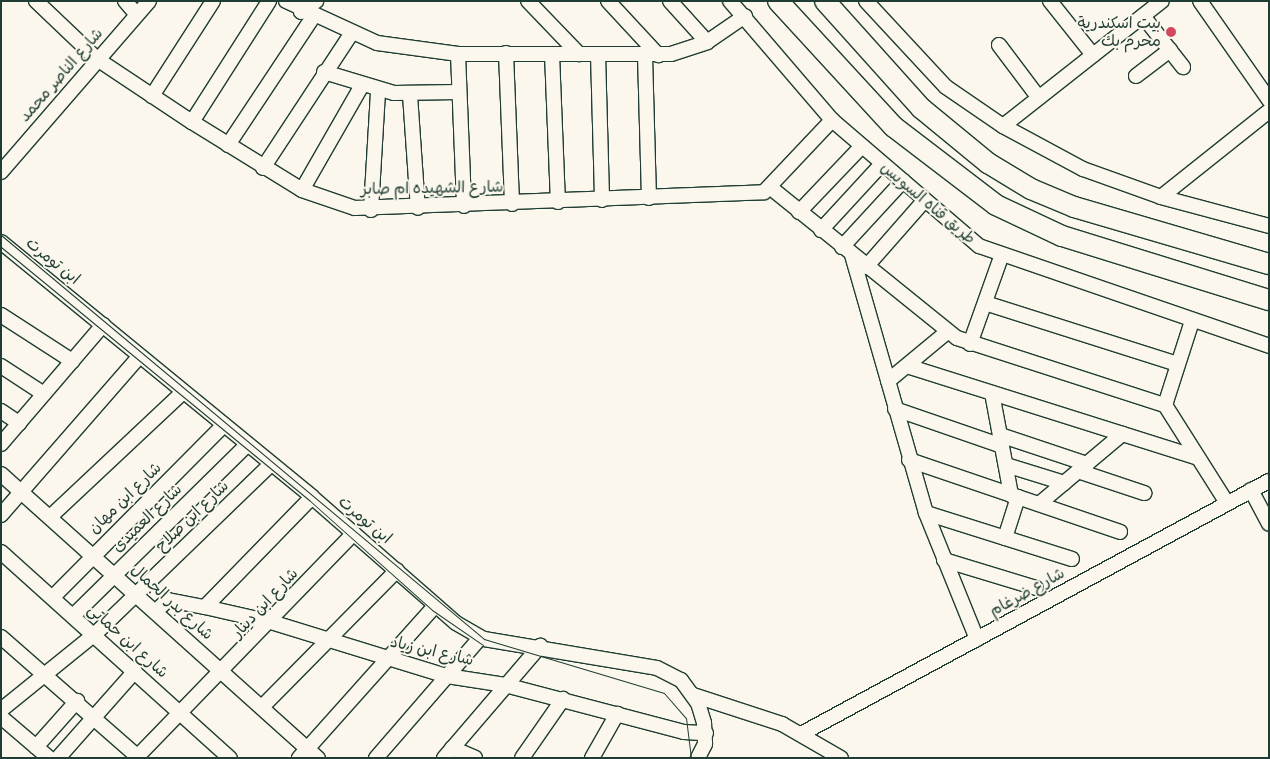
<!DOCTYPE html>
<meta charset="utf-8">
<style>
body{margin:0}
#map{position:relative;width:1270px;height:759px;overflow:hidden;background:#fbf7ec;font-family:Itim,"Playpen Sans Arabic",sans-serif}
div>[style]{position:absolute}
.roads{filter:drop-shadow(1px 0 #1f3d34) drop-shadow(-1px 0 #1f3d34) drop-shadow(0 1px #1f3d34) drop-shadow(0 -1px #1f3d34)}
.minor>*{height:14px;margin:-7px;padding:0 7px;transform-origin:7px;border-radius:7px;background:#fbf7ec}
.highway>*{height:20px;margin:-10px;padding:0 10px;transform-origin:10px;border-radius:10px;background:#fbf7ec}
.tram>*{height:1px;margin:-0.5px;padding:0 0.5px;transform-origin:0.5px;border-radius:0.5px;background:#1f3d34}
.dots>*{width:14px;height:14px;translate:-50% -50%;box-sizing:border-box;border:2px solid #fbf7ec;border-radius:50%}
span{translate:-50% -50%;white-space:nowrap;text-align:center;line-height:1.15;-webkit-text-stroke:4px #fbf7ec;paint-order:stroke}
.poi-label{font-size:16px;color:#1f3d34}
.right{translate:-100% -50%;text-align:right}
.street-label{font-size:16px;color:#1f3d34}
.frame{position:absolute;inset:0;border:2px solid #1f3d34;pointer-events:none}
</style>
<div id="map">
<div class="roads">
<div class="minor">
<i style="left:36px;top:1px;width:84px;rotate:43.6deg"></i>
<i style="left:97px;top:59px;width:114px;rotate:33.6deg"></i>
<i style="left:192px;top:122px;width:129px;rotate:31.7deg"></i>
<i style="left:302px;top:190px;width:56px;rotate:18.8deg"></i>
<i style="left:355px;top:208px;width:409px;rotate:-2.2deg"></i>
<i style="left:764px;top:192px;width:99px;rotate:-46.6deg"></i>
<i style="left:125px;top:1px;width:18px;rotate:49deg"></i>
<i style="left:286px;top:1px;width:100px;rotate:24.8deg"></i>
<i style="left:377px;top:43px;width:82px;rotate:7.7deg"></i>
<i style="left:458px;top:54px;width:213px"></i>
<i style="left:671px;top:54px;width:38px;rotate:-18deg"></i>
<i style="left:707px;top:42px;width:46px;rotate:-34.4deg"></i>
<i style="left:528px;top:1px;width:74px;rotate:46.1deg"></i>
<i style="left:608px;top:1px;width:74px;rotate:47.2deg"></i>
<i style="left:670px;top:1px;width:55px;rotate:47.9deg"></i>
<i style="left:730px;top:1px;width:157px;rotate:49.4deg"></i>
<i style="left:832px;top:120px;width:194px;rotate:40.6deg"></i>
<i style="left:979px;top:246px;width:307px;rotate:19deg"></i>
<i style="left:866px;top:1px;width:117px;rotate:47.1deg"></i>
<i style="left:946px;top:87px;width:69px;rotate:34.4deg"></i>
<i style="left:1003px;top:126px;width:91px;rotate:28.3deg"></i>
<i style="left:1083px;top:169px;width:83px;rotate:19.7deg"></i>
<i style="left:1161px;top:197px;width:112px;rotate:15deg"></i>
<i style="left:1050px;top:1px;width:69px;rotate:51.5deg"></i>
<i style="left:1200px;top:1px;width:121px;rotate:55.1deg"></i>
<i style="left:301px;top:12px;width:19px;rotate:-36deg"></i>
<i style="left:1143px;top:16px;width:65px;rotate:51.9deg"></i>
<i style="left:999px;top:45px;width:66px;rotate:53deg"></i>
<i style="left:506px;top:53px;width:151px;rotate:87.7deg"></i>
<i style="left:458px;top:54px;width:152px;rotate:87.7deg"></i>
<i style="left:552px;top:54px;width:148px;rotate:87.7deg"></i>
<i style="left:598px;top:54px;width:146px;rotate:88.4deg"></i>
<i style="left:645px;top:55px;width:143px;rotate:88.4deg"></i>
<i style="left:324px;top:72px;width:73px;rotate:16.7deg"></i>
<i style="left:394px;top:93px;width:64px;rotate:-0.9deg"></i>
<i style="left:1136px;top:76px;width:43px;rotate:-37.4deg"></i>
<i style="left:410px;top:95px;width:113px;rotate:86deg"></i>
<i style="left:152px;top:96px;width:113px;rotate:-57.3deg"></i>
<i style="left:192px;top:122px;width:143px;rotate:-57.5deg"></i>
<i style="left:1003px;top:126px;width:202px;rotate:-38.2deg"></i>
<i style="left:228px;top:145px;width:154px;rotate:-56.4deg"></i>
<i style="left:263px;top:168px;width:160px;rotate:-56.7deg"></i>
<i style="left:1px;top:172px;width:226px;rotate:-49.1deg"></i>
<i style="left:771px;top:188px;width:239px;rotate:38.9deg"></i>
<i style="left:957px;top:338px;width:219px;rotate:17.9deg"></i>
<i style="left:302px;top:190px;width:119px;rotate:-60.2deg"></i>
<i style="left:1161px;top:197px;width:138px;rotate:-38.5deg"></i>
<i style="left:371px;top:210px;width:119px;rotate:-86.6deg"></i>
<i style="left:799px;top:212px;width:91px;rotate:-46.3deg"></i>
<i style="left:821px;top:230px;width:90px;rotate:-47.3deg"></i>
<i style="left:1px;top:242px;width:402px;rotate:39.3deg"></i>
<i style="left:312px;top:497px;width:191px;rotate:41.2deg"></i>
<i style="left:456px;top:623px;width:32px;rotate:30deg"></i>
<i style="left:484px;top:639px;width:175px;rotate:9.5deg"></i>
<i style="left:657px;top:668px;width:27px;rotate:27deg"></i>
<i style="left:681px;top:680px;width:29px;rotate:54deg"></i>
<i style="left:698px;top:703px;width:21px;rotate:73deg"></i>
<i style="left:704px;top:723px;width:21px;rotate:87deg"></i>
<i style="left:705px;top:744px;width:16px;rotate:117deg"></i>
<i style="left:842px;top:247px;width:90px;rotate:-47.3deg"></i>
<i style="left:852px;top:255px;width:268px;rotate:74deg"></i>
<i style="left:926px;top:513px;width:136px;rotate:68deg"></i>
<i style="left:866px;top:267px;width:88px;rotate:-48.7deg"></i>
<i style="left:985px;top:303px;width:201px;rotate:17.6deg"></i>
<i style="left:1px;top:315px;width:85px;rotate:32.9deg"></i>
<i style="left:1192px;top:321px;width:88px;rotate:107.8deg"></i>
<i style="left:1165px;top:405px;width:116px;rotate:57.7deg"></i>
<i style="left:970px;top:344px;width:92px;rotate:-70.4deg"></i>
<i style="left:1px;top:366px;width:51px;rotate:33.1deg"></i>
<i style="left:907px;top:366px;width:305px;rotate:17.5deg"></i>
<i style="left:888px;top:381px;width:77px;rotate:-39.7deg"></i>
<i style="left:992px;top:393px;width:104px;rotate:79.4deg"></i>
<i style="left:895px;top:409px;width:113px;rotate:19.1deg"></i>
<i style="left:1px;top:411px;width:22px;rotate:34deg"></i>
<i style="left:1000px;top:435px;width:92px;rotate:18.4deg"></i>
<i style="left:1px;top:444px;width:157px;rotate:-49.4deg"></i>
<i style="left:909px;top:460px;width:223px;rotate:18.8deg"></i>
<i style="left:1006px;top:465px;width:61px;rotate:17.2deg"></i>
<i style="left:1078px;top:471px;width:70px;rotate:18.4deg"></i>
<i style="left:1px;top:474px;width:426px;rotate:41.9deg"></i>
<i style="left:1251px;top:490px;width:38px;rotate:62deg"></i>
<i style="left:1039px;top:504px;width:109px;rotate:-40.1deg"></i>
<i style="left:926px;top:513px;width:153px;rotate:17.5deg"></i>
<i style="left:1px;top:515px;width:210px;rotate:-48.9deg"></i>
<i style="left:50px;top:517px;width:181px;rotate:-43.2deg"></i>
<i style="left:1005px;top:538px;width:43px;rotate:-72.4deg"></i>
<i style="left:1px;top:552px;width:308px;rotate:42deg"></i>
<i style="left:944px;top:560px;width:96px;rotate:16.9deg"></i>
<i style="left:53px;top:597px;width:241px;rotate:-45.2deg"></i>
<i style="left:205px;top:607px;width:153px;rotate:-45.8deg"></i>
<i style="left:156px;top:611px;width:16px;rotate:-43deg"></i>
<i style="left:168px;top:600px;width:38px;rotate:11deg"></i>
<i style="left:205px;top:607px;width:68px;rotate:12.8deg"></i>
<i style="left:271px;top:622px;width:184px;rotate:17.1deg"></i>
<i style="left:447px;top:676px;width:59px;rotate:8.8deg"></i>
<i style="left:505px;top:685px;width:185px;rotate:14.7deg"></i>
<i style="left:684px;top:732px;width:22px;rotate:3deg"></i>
<i style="left:74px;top:615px;width:241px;rotate:-44.5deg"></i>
<i style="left:1px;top:637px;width:184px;rotate:41.2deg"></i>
<i style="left:693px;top:695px;width:94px;rotate:18deg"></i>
<i style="left:782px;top:724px;width:68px;rotate:30deg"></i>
<i style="left:262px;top:707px;width:192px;rotate:-45.4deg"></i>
<i style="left:1px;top:710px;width:121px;rotate:-39deg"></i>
<i style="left:95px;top:634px;width:243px;rotate:-44deg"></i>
<i style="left:1px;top:717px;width:63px;rotate:40.5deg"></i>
<i style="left:801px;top:734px;width:532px;rotate:-28.4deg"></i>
<i style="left:36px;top:747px;width:62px;rotate:-48.3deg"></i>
<i style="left:452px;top:748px;width:25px;rotate:23deg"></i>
<i style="left:58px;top:758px;width:116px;rotate:-48.5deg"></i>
<i style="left:136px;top:758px;width:313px;rotate:-45.9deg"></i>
<i style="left:299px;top:758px;width:204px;rotate:-48.2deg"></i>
<i style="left:376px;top:758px;width:159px;rotate:-49.1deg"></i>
<i style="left:444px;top:758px;width:148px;rotate:-49.4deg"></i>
<i style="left:522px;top:758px;width:72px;rotate:-55.2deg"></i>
<i style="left:592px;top:758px;width:51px;rotate:-60.4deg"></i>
</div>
<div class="highway">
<i style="left:778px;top:1px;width:171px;rotate:47.4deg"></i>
<i style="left:894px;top:127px;width:128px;rotate:37.4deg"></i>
<i style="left:996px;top:205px;width:73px;rotate:25.2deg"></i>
<i style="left:1062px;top:236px;width:217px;rotate:17.2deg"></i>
<i style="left:825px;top:1px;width:144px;rotate:48.1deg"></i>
<i style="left:921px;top:108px;width:87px;rotate:39.4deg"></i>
<i style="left:988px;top:163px;width:50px;rotate:31.2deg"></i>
<i style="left:1031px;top:189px;width:47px;rotate:22.7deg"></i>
<i style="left:1074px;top:207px;width:203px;rotate:16.3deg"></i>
</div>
</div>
<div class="tram">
<i style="left:1px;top:235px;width:630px;rotate:39.91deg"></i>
<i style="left:484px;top:639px;width:188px;rotate:16.7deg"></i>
<i style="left:664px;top:693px;width:33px;rotate:49deg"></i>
<i style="left:686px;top:718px;width:40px;rotate:82.9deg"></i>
<i style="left:1px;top:247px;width:399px;rotate:39.4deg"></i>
<i style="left:309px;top:500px;width:165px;rotate:41.8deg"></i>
<i style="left:432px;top:610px;width:62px;rotate:34.5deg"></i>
</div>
<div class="dots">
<i style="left:1171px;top:32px;background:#d1495b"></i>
</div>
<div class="poi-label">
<span class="right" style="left:1161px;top:32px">بيت اسكندرية<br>محرم بك</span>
</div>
<div class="street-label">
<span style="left:61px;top:75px;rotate:-49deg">شارع الناصر محمد</span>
<span style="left:432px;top:188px;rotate:-1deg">شارع الشهيده ام صابر</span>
<span style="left:928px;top:203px;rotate:40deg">طريق قناه السويس</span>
<span style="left:53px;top:261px;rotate:39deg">ابن تومرت</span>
<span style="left:125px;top:498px;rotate:-44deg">شارع ابن مهان</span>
<span style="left:192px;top:516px;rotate:-44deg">شارع ابن صلاح</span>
<span style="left:147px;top:518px;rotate:-44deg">شارع العميدى</span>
<span style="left:365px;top:520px;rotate:40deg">ابن تومرت</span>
<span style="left:1027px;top:592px;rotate:-29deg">شارع ضرغام</span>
<span style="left:172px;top:602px;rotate:42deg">شارع بدر الجمال</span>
<span style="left:265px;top:603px;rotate:-47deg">شارع ابن دينار</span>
<span style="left:128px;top:641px;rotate:42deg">شارع ابن حماتى</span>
<span style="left:432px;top:651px;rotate:13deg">شارع ابن زياد</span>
</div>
<div class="frame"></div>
</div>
